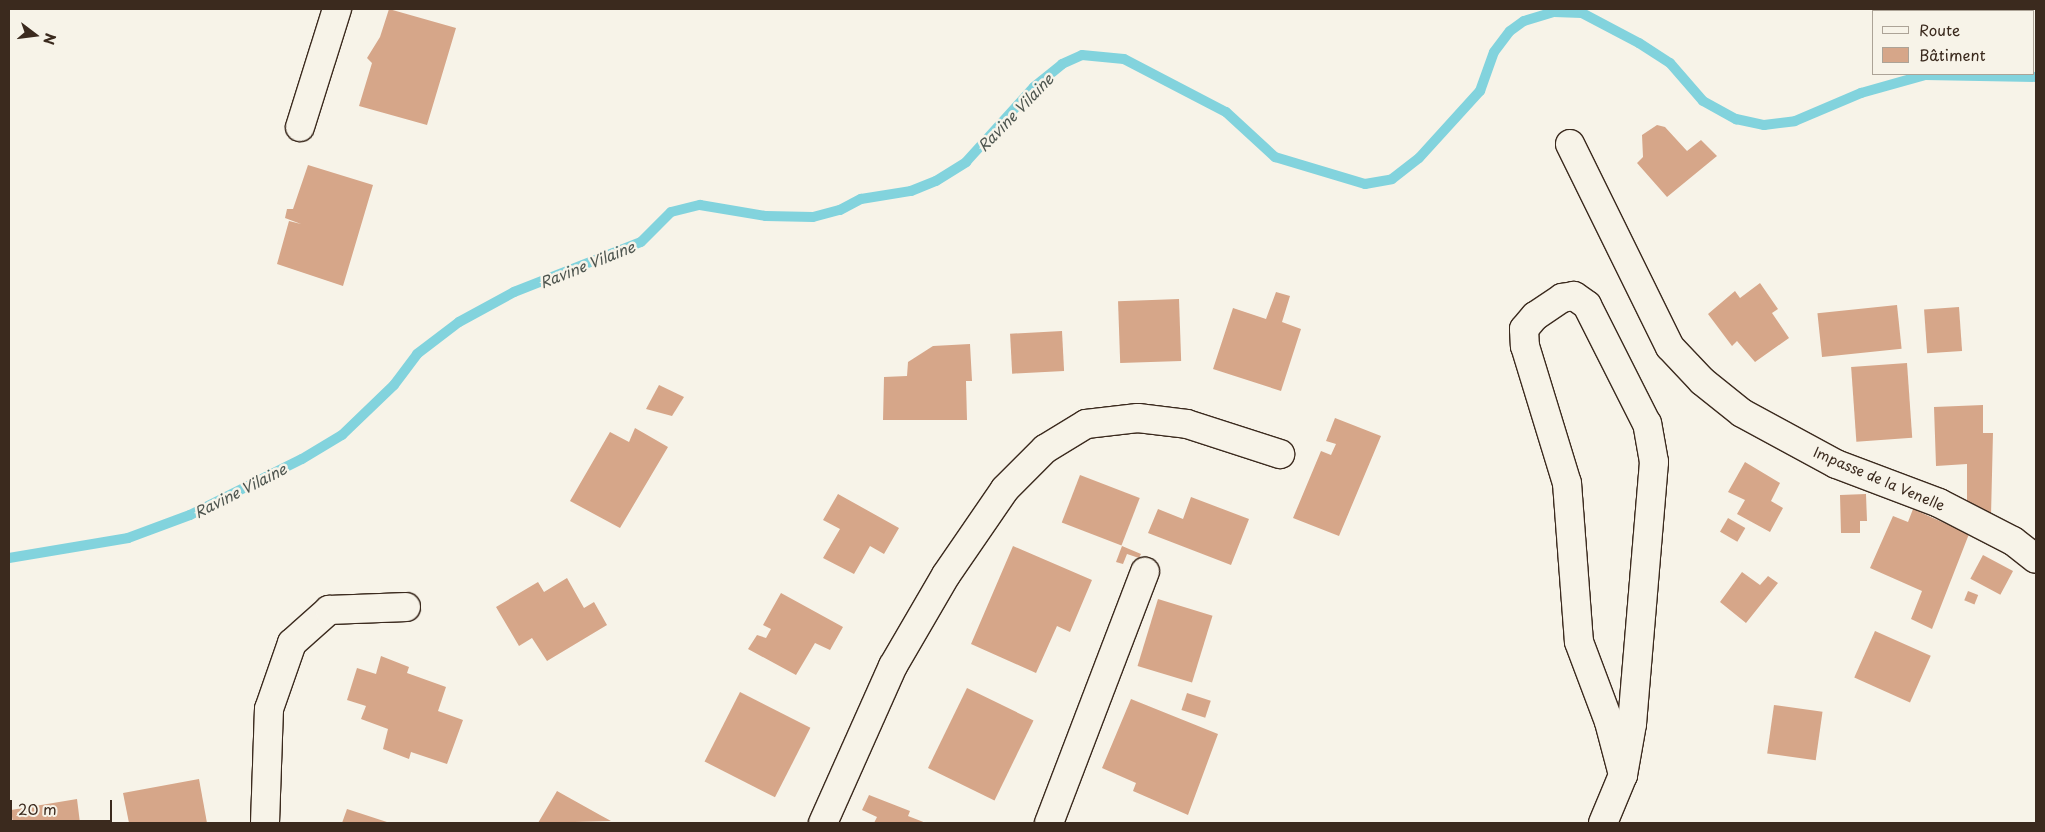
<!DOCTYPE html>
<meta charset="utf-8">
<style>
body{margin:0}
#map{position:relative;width:2045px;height:832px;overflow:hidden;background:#f7f3e8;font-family:"Playpen Sans",sans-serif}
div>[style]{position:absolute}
.stream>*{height:10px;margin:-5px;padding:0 5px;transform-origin:5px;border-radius:5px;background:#82d3dd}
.building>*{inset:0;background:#d6a689;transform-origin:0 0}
.roads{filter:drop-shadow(1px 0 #3b2a1e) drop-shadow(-1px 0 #3b2a1e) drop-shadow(0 1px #3b2a1e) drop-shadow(0 -1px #3b2a1e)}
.minor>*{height:28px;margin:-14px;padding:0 14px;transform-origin:14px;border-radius:14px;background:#f7f3e8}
span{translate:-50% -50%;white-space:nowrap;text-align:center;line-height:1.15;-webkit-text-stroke:5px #f7f3e8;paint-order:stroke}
.street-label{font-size:14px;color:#3b2a1e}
.water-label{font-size:15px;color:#4d544e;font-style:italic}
.frame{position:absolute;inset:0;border:10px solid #3b2a1e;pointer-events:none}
.legend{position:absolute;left:1872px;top:10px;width:162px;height:65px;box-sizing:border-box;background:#f7f3e8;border:1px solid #aca397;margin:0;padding:6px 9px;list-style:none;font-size:15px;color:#3b2a1e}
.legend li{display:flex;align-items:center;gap:10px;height:25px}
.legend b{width:25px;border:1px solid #aca397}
.north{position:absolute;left:10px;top:10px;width:50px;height:50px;-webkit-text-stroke:4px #f7f3e8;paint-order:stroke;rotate:105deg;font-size:14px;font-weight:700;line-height:20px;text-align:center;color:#3b2a1e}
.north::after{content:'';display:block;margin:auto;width:18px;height:22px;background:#3b2a1e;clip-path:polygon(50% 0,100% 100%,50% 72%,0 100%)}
.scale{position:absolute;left:10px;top:800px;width:102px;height:22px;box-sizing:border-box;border:2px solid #3b2a1e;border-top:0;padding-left:6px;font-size:15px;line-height:18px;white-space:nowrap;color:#3b2a1e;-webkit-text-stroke:4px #f7f3e8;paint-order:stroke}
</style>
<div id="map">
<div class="stream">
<i style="left:9px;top:558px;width:121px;rotate:-9.5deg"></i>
<i style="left:128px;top:538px;width:66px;rotate:-20.4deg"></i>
<i style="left:190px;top:515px;width:125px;rotate:-26.6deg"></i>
<i style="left:302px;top:459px;width:47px;rotate:-31deg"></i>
<i style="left:342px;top:435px;width:72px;rotate:-43.9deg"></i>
<i style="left:394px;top:385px;width:39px;rotate:-53deg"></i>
<i style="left:417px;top:354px;width:53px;rotate:-37.3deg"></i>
<i style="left:459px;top:322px;width:63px;rotate:-28.6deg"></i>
<i style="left:514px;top:292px;width:136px;rotate:-21.5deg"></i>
<i style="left:641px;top:242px;width:42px;rotate:-45deg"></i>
<i style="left:671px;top:212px;width:30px;rotate:-14deg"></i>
<i style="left:700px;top:205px;width:67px;rotate:9.5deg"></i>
<i style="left:766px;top:216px;width:47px;rotate:1.2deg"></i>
<i style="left:813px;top:217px;width:28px;rotate:-15deg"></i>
<i style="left:840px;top:210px;width:24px;rotate:-28deg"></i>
<i style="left:861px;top:199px;width:51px;rotate:-9.1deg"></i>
<i style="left:911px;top:191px;width:27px;rotate:-22deg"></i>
<i style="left:936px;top:181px;width:36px;rotate:-32deg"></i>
<i style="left:966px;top:162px;width:101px;rotate:-47.8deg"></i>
<i style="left:1034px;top:87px;width:36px;rotate:-39deg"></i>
<i style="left:1062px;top:64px;width:22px;rotate:-24deg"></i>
<i style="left:1082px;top:55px;width:42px;rotate:5.4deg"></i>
<i style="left:1124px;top:59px;width:115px;rotate:27.5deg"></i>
<i style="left:1226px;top:112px;width:67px;rotate:42.6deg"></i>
<i style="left:1275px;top:157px;width:94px;rotate:16.7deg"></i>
<i style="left:1365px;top:184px;width:27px;rotate:-10deg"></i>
<i style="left:1392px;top:179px;width:34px;rotate:-38deg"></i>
<i style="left:1419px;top:158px;width:91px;rotate:-47.7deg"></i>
<i style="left:1480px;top:91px;width:41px;rotate:-70.3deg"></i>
<i style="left:1494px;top:52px;width:26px;rotate:-53deg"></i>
<i style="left:1510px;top:31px;width:17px;rotate:-36deg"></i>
<i style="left:1524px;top:21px;width:31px;rotate:-17deg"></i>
<i style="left:1554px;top:12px;width:28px;rotate:2deg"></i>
<i style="left:1582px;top:13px;width:64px;rotate:27.8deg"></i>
<i style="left:1639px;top:43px;width:37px;rotate:33deg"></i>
<i style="left:1670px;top:63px;width:50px;rotate:49deg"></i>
<i style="left:1703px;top:101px;width:38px;rotate:29deg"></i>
<i style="left:1736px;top:119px;width:29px;rotate:12deg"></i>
<i style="left:1764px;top:125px;width:31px;rotate:-7deg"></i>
<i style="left:1795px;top:121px;width:72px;rotate:-23deg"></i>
<i style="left:1861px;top:93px;width:66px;rotate:-15.7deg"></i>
<i style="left:1925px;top:75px;width:111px;rotate:1deg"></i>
</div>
<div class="building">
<i style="clip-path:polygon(389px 9px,456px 28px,427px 125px,359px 106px,372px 63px,367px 58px,380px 37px)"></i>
<i style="clip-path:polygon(1657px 125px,1665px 127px,1687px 151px,1701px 140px,1717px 156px,1667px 197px,1637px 163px,1643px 157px,1642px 135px)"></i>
<i style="clip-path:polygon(308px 165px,373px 185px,343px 286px,277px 264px,289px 221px,301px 224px,285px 218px,287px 209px,293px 209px)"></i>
<i style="clip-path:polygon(1760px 283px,1778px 309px,1772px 313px,1789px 338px,1755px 362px,1737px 341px,1732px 346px,1708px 314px,1735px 291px,1740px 298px)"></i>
<i style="clip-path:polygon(1276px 292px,1290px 296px,1282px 322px,1301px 329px,1281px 391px,1213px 369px,1233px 308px,1266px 319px)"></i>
<i style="left:1179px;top:299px;width:62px;height:61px;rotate:88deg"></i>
<i style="left:1897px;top:305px;width:44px;height:80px;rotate:84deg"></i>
<i style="left:1959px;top:307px;width:44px;height:35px;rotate:86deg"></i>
<i style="left:1062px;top:331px;width:40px;height:52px;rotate:87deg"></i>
<i style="clip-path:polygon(970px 344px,972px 381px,966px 381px,967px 420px,883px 420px,884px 377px,907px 376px,908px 362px,933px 346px)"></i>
<i style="left:1907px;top:363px;width:75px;height:56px;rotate:86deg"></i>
<i style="clip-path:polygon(659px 385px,684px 397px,672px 416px,646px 409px)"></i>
<i style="clip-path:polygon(1983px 405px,1983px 433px,1993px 433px,1991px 516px,1967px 505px,1967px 464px,1936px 466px,1934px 407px)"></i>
<i style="clip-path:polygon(1335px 418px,1381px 436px,1339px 536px,1293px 518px,1321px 451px,1331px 455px,1336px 444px,1326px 441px)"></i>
<i style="clip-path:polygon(635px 428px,668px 447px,620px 528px,570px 501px,610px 432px,629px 442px)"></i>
<i style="clip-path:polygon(1745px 462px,1780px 483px,1771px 501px,1783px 508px,1770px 532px,1737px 514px,1745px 500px,1728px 492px)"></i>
<i style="left:1080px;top:475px;width:64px;height:51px;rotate:21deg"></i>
<i style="clip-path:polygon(838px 494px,899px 528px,884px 554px,870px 546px,854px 574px,823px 558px,840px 529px,823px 520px)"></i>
<i style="clip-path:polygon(1866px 494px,1867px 521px,1860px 521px,1860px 533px,1841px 533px,1840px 495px)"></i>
<i style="clip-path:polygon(1191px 497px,1249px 519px,1231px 565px,1148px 533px,1158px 509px,1183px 519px)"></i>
<i style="clip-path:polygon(1913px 509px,1969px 534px,1932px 629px,1911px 619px,1922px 591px,1870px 568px,1893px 516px,1908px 522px)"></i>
<i style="left:1728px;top:518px;width:20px;height:16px;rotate:30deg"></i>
<i style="clip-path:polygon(1013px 546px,1092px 580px,1070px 632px,1057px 626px,1036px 673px,971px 644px)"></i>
<i style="clip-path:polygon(1122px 546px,1141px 554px,1139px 558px,1127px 554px,1123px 564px,1116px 562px)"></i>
<i style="left:1983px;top:555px;width:34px;height:27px;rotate:28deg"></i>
<i style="clip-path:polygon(1742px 572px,1760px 585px,1768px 576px,1778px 583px,1746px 623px,1720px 602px)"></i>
<i style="clip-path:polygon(567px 578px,584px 608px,594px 602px,607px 625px,547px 661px,532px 638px,519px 646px,496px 607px,538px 582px,544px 592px)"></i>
<i style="left:1968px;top:591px;width:11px;height:10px;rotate:22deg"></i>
<i style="clip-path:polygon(781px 593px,843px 627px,830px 650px,815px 643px,796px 675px,748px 649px,757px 635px,766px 638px,771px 629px,763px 625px)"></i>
<i style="left:1158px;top:599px;width:57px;height:70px;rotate:17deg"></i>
<i style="left:1875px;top:631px;width:61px;height:51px;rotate:24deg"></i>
<i style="clip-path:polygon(381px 656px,409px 667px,407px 673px,446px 687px,438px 711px,463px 720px,447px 764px,411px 752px,409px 759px,383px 749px,388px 729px,361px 719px,366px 706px,347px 700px,357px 668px,376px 674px)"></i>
<i style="left:967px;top:688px;width:74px;height:89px;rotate:26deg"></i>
<i style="left:740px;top:692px;width:79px;height:78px;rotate:27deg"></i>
<i style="left:1187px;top:693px;width:25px;height:18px;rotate:18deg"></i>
<i style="clip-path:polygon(1131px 699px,1218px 734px,1188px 815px,1133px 791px,1136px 783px,1102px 768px)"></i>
<i style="left:1774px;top:705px;width:49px;height:49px;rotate:8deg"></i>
<i style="clip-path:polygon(199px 779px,207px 823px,129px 823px,123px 793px)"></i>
<i style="clip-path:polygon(557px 791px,600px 815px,611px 821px,538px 823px)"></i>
<i style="clip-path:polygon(869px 795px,910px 811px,908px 816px,926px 823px,874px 823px,877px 817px,862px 810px)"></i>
<i style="clip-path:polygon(77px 799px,80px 823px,13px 823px,11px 810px)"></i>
<i style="clip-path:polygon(347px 809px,390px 823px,342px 823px)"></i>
</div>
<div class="roads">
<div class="minor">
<i style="left:300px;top:127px;width:124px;rotate:-72.6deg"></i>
<i style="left:1570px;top:144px;width:226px;rotate:63.8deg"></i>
<i style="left:1670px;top:347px;width:47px;rotate:46.7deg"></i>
<i style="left:1702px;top:381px;width:51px;rotate:38.7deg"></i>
<i style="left:1742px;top:413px;width:107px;rotate:28.5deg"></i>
<i style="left:1836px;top:464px;width:110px;rotate:20.7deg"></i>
<i style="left:1939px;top:503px;width:83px;rotate:27.2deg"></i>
<i style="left:2013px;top:541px;width:29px;rotate:38deg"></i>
<i style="left:265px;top:823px;width:114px;rotate:-88deg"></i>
<i style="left:269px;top:709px;width:70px;rotate:-70.8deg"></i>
<i style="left:292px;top:643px;width:50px;rotate:-41.7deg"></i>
<i style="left:329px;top:610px;width:77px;rotate:-2.2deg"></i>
<i style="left:823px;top:823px;width:172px;rotate:-66deg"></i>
<i style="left:893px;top:666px;width:105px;rotate:-59.8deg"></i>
<i style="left:946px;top:575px;width:104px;rotate:-55.5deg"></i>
<i style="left:1005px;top:489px;width:57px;rotate:-45deg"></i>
<i style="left:1045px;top:449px;width:48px;rotate:-31.4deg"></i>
<i style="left:1086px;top:424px;width:52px;rotate:-6.6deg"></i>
<i style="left:1138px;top:418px;width:49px;rotate:7deg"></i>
<i style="left:1187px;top:424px;width:98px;rotate:17.9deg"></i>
<i style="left:1049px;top:823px;width:269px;rotate:-69.1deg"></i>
<i style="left:1603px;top:823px;width:52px;rotate:-67.4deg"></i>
<i style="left:1623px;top:775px;width:52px;rotate:-80deg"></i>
<i style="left:1632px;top:724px;width:263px;rotate:-85.2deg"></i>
<i style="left:1654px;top:462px;width:39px;rotate:-100deg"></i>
<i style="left:1647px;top:424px;width:133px;rotate:-116.8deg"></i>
<i style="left:1587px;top:305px;width:16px;rotate:-145deg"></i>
<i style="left:1574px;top:296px;width:12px;rotate:171deg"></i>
<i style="left:1562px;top:298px;width:32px;rotate:146deg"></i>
<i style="left:1535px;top:316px;width:17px;rotate:130deg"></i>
<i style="left:1524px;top:329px;width:17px;rotate:87deg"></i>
<i style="left:1525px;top:346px;width:143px;rotate:73deg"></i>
<i style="left:1567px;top:483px;width:159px;rotate:85.7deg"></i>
<i style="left:1579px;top:642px;width:85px;rotate:69.4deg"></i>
<i style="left:1609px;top:722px;width:55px;rotate:75.2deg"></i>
</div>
</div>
<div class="street-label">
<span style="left:1879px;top:479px;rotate:23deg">Impasse de la Venelle</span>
</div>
<div class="water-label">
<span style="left:1015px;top:112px;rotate:-46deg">Ravine Vilaine</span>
<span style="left:587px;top:264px;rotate:-22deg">Ravine Vilaine</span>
<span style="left:240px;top:490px;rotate:-27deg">Ravine Vilaine</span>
</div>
<div class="frame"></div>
<ul class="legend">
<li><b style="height:6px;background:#f7f3e8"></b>Route</li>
<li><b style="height:14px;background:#d6a689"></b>Bâtiment</li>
</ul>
<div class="north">N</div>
<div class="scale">20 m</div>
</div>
